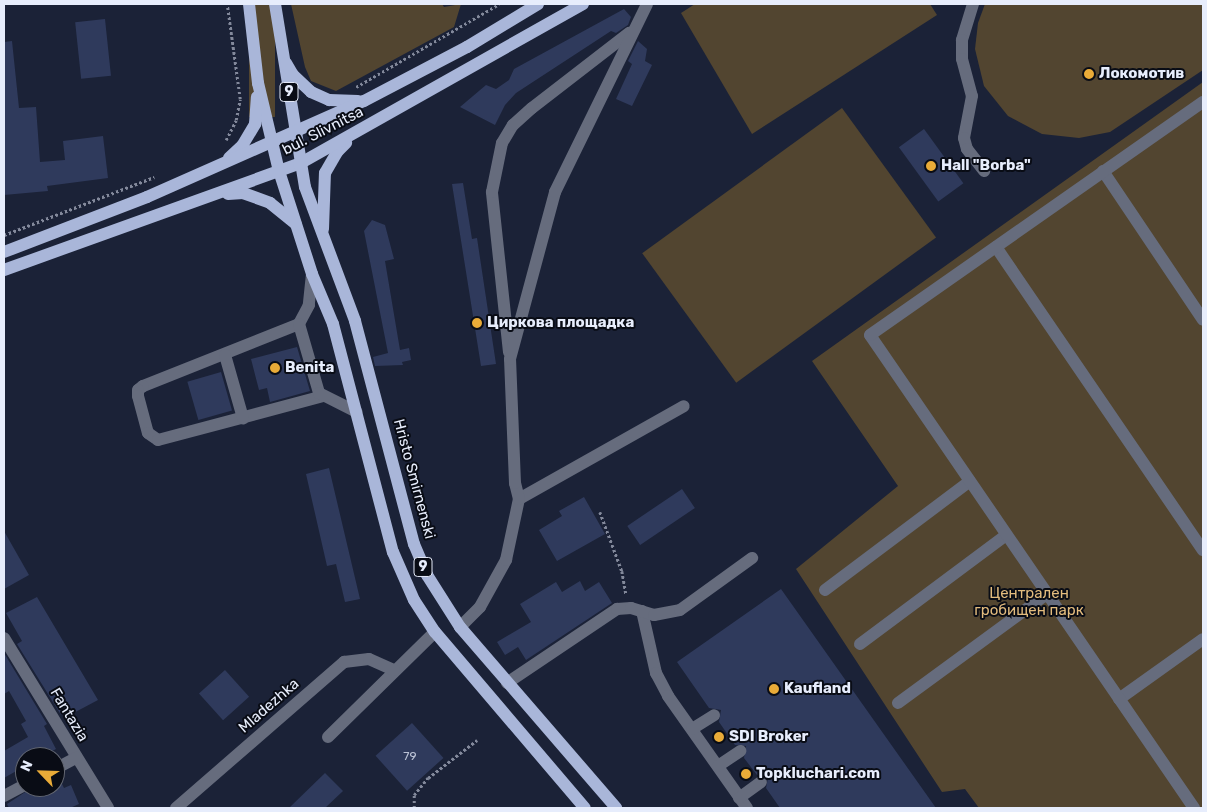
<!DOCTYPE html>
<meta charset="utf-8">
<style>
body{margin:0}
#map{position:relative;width:1207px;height:812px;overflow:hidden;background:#1b2237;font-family:Rubik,sans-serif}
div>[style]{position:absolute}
.green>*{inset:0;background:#524530;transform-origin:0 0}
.building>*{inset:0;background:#2f3a5c;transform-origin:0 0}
.path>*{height:2.5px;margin-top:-1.25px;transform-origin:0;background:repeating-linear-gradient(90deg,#83899b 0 2.5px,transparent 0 5px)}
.minor>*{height:12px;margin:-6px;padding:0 6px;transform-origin:6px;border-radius:6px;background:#666c7d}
.major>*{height:12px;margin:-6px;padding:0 6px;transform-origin:6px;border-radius:6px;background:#a9b6d9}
.dots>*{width:14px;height:14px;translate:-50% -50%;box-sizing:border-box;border:2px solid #090c15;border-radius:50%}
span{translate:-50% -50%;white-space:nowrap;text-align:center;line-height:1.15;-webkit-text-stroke:4px #090c15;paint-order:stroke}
.number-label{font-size:12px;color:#b9c0d4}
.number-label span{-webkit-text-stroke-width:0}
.shield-label span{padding:1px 4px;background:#090c15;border:1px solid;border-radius:4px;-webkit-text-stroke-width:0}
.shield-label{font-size:14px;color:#e7edfc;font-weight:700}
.poi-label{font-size:15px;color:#e7edfc;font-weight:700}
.left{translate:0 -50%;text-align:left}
.street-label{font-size:15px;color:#e7edfc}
.park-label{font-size:15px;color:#e3bc7e}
.frame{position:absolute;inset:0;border:5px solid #e7edfc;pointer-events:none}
.north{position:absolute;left:15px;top:747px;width:50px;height:50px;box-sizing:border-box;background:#090c15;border:1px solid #626671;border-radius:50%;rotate:294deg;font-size:14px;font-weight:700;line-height:20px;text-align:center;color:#e7edfc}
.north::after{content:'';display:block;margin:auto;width:18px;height:22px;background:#e9ab38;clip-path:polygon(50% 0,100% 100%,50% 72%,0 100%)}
</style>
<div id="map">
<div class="green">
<i style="left:249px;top:4px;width:26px;height:113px"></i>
<i style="clip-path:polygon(291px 4px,442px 4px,444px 7px,461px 4px,454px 27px,336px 91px,311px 81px,305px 67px)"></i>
<i style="clip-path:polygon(695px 4px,930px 4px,937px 15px,752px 134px,681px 13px)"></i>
<i style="clip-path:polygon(985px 4px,1203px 4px,1203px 70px,1110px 132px,1079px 138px,1042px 134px,1008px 116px,984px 86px,975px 49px,978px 23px)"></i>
<i style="clip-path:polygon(1203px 82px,1203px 808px,979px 808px,965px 789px,942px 792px,796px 569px,898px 486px,812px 361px)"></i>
<i style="left:842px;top:108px;width:160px;height:247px;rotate:54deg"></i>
</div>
<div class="building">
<i style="clip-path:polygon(624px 9px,631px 17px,628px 25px,616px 33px,611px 31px,516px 93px,505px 105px,495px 125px,460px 107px,486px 85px,496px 89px,509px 80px,514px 69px)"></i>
<i style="left:105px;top:19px;width:57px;height:30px;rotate:84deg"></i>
<i style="clip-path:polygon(12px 41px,19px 108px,36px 107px,40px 162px,65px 160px,63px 141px,103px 136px,108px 178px,47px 186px,48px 191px,4px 195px,4px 42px)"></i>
<i style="clip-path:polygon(638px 41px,647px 49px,645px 61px,652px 65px,632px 106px,616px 99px,632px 64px,628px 61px)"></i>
<i style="left:924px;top:129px;width:67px;height:31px;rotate:54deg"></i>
<i style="clip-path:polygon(463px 183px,472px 239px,477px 238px,496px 364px,481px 366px,452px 184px)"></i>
<i style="clip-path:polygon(372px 220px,385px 225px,394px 259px,385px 261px,400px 350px,409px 348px,411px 360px,402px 362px,403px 365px,375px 366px,373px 357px,388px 353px,364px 231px)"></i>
<i style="clip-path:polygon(297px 347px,310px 391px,270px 402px,267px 388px,259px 390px,251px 359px)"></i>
<i style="left:221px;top:372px;width:40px;height:35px;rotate:74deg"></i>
<i style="clip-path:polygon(329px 468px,360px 599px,345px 602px,336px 564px,327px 566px,306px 474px)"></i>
<i style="left:682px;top:489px;width:23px;height:66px;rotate:56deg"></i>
<i style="clip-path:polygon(584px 497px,605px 534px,557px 561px,539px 530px,562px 516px,559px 511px)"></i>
<i style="clip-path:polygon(4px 531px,29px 575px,4px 589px)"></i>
<i style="clip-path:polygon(580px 581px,585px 591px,599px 582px,612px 603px,526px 660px,518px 647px,505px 655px,497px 642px,531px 622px,520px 604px,556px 582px,562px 592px)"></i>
<i style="clip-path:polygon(781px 589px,936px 808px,780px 808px,766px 788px,768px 778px,757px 775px,744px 758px,746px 746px,735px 745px,719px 722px,721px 710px,709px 708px,677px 662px)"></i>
<i style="clip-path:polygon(37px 597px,98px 700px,66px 717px,64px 713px,61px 715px,17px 644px,22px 641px,6px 613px)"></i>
<i style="clip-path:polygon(4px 653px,47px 724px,44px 726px,56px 749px,41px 757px,25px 757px,25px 766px,4px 778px,4px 751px,28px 737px,21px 724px,26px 721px,9px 691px,4px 694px)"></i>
<i style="left:225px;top:670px;width:36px;height:35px;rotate:48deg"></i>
<i style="left:412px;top:723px;width:47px;height:49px;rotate:48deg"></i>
<i style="clip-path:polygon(325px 773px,343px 791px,325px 808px,289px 808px)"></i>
<i style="clip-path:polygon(61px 782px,64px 788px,71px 785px,79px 804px,70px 808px,9px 808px,7px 804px,33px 787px,36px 793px,55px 787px)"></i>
</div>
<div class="path">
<i style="left:356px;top:87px;width:165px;rotate:-30.1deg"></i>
<i style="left:226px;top:140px;width:22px;rotate:-63deg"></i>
<i style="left:236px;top:120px;width:21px;rotate:-79deg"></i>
<i style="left:240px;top:99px;width:96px;rotate:-97.8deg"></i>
<i style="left:4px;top:235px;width:161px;rotate:-21.1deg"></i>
<i style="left:600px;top:512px;width:63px;rotate:69.6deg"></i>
<i style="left:622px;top:571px;width:23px;rotate:80deg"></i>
<i style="left:414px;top:808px;width:13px;rotate:-90deg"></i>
<i style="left:414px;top:795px;width:22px;rotate:-51deg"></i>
<i style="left:428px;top:778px;width:62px;rotate:-37.8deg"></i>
</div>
<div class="minor">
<i style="left:973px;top:4px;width:38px;rotate:107deg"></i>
<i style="left:962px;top:40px;width:19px;rotate:90deg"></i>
<i style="left:962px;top:59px;width:38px;rotate:75deg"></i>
<i style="left:972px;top:96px;width:43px;rotate:100.8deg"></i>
<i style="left:964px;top:138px;width:11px;rotate:75deg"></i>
<i style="left:967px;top:149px;width:28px;rotate:52deg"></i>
<i style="left:1103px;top:171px;width:179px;rotate:56.1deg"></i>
<i style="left:996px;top:247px;width:367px;rotate:55.7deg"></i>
<i style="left:312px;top:274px;width:31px;rotate:96deg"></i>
<i style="left:309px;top:305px;width:21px;rotate:118deg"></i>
<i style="left:299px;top:324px;width:168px;rotate:158.3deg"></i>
<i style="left:143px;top:386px;width:6px;rotate:141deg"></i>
<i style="left:138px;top:390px;width:6px;rotate:90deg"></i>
<i style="left:138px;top:396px;width:38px;rotate:75deg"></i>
<i style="left:148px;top:433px;width:12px;rotate:35deg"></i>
<i style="left:158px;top:440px;width:171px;rotate:-14.9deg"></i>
<i style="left:299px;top:324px;width:72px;rotate:73.8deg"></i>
<i style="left:319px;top:393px;width:42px;rotate:26.6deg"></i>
<i style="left:509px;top:352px;width:161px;rotate:-96.1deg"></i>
<i style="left:492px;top:192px;width:50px;rotate:-78.5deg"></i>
<i style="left:502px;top:143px;width:21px;rotate:-59deg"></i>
<i style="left:513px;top:125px;width:25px;rotate:-42deg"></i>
<i style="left:532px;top:108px;width:123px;rotate:-37.7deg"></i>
<i style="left:225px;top:355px;width:66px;rotate:74.1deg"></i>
<i style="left:519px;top:499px;width:189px;rotate:-29.4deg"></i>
<i style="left:825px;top:590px;width:181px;rotate:-36.9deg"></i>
<i style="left:642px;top:611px;width:64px;rotate:77.3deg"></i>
<i style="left:656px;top:673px;width:26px;rotate:62deg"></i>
<i style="left:668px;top:696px;width:137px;rotate:54.8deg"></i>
<i style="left:460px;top:627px;width:28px;rotate:-45deg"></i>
<i style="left:480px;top:607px;width:54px;rotate:-61deg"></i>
<i style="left:506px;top:560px;width:62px;rotate:-78deg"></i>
<i style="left:519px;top:499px;width:16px;rotate:-104deg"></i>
<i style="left:515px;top:483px;width:124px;rotate:-92.3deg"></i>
<i style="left:510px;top:359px;width:173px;rotate:-74.9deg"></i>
<i style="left:555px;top:192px;width:209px;rotate:-63.9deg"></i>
<i style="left:4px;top:638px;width:199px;rotate:58.5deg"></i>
<i style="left:860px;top:644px;width:182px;rotate:-36.7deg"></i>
<i style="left:507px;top:683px;width:133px;rotate:-33.9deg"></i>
<i style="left:617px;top:609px;width:14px;rotate:-4deg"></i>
<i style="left:631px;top:608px;width:24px;rotate:17deg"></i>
<i style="left:654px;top:615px;width:26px;rotate:-11deg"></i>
<i style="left:680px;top:610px;width:89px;rotate:-35.8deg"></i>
<i style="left:1119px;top:699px;width:103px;rotate:-35.5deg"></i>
<i style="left:898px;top:703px;width:185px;rotate:-36.2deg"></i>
<i style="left:692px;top:729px;width:26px;rotate:-32deg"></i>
<i style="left:328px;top:737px;width:150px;rotate:-44.5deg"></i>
<i style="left:718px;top:766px;width:27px;rotate:-34deg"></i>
<i style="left:55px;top:769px;width:24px;rotate:-28deg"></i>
<i style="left:4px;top:796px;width:24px;rotate:-28deg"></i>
<i style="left:739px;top:798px;width:27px;rotate:-36deg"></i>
<i style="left:176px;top:808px;width:223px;rotate:-41deg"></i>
<i style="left:344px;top:662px;width:25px;rotate:-7deg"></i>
<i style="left:369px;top:659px;width:27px;rotate:24deg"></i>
<i style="left:1194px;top:808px;width:573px;rotate:-124.41deg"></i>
<i style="left:870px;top:335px;width:406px;rotate:-35deg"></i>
</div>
<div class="major">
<i style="left:249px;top:4px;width:80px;rotate:83.5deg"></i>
<i style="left:258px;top:83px;width:90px;rotate:76.6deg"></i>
<i style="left:279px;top:171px;width:108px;rotate:72.2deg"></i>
<i style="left:312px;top:274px;width:54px;rotate:67.2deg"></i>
<i style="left:333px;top:324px;width:236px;rotate:75.3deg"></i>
<i style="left:393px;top:552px;width:52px;rotate:66.4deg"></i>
<i style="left:414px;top:600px;width:38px;rotate:57deg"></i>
<i style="left:435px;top:632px;width:231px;rotate:49.6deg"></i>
<i style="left:275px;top:4px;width:185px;rotate:80.7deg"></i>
<i style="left:305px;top:187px;width:143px;rotate:69.5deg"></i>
<i style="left:355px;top:321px;width:231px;rotate:75.2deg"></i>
<i style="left:414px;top:544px;width:34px;rotate:67deg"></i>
<i style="left:427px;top:575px;width:62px;rotate:57.6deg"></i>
<i style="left:460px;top:627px;width:239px;rotate:49.2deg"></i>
<i style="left:286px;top:63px;width:14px;rotate:60deg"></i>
<i style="left:293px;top:75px;width:25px;rotate:43deg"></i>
<i style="left:311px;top:92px;width:20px;rotate:24deg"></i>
<i style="left:329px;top:100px;width:29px;rotate:2deg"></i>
<i style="left:229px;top:158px;width:18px;rotate:-43deg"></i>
<i style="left:242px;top:146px;width:26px;rotate:-59deg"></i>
<i style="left:255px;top:124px;width:27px;rotate:-86deg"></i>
<i style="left:228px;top:194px;width:15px;rotate:-4deg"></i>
<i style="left:243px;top:193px;width:29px;rotate:20deg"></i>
<i style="left:270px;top:203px;width:33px;rotate:39deg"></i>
<i style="left:323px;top:229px;width:56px;rotate:-88deg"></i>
<i style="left:325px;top:173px;width:24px;rotate:-60deg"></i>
<i style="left:337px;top:152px;width:13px;rotate:-45deg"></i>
<i style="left:4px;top:252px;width:153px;rotate:-21deg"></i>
<i style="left:147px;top:197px;width:237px;rotate:-23.9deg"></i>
<i style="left:364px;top:101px;width:116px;rotate:-27.7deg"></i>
<i style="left:467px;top:47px;width:83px;rotate:-31.2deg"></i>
<i style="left:4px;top:270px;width:313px;rotate:-19.8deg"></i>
<i style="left:299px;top:164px;width:326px;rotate:-29.4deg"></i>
</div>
<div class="dots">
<i style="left:1089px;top:74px;background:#e9ab38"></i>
<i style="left:931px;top:166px;background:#e9ab38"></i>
<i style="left:477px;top:323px;background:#e9ab38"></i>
<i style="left:275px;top:368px;background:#e9ab38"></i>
<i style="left:774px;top:689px;background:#e9ab38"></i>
<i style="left:719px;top:737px;background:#e9ab38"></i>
<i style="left:746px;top:774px;background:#e9ab38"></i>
</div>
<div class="number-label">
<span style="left:410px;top:757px">79</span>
</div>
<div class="shield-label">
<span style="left:289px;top:92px">9</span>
<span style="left:423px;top:567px">9</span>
</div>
<div class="poi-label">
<span class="left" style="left:1099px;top:74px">Локомотив</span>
<span class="left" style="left:941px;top:166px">Hall "Borba"</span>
<span class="left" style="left:487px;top:323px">Циркова площадка</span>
<span class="left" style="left:285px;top:368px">Benita</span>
<span class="left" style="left:784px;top:689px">Kaufland</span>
<span class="left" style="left:729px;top:737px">SDI Broker</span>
<span class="left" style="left:756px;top:774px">Topkluchari.com</span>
</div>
<div class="street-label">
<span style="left:323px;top:131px;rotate:-27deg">bul. Slivnitsa</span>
<span style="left:414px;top:479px;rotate:75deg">Hristo Smirnenski</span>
<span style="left:269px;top:706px;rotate:-41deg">Mladezhka</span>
<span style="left:69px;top:715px;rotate:59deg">Fantazia</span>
</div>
<div class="park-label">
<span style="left:1029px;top:602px">Централен<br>гробищен парк</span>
</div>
<div class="frame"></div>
<div class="north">N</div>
</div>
